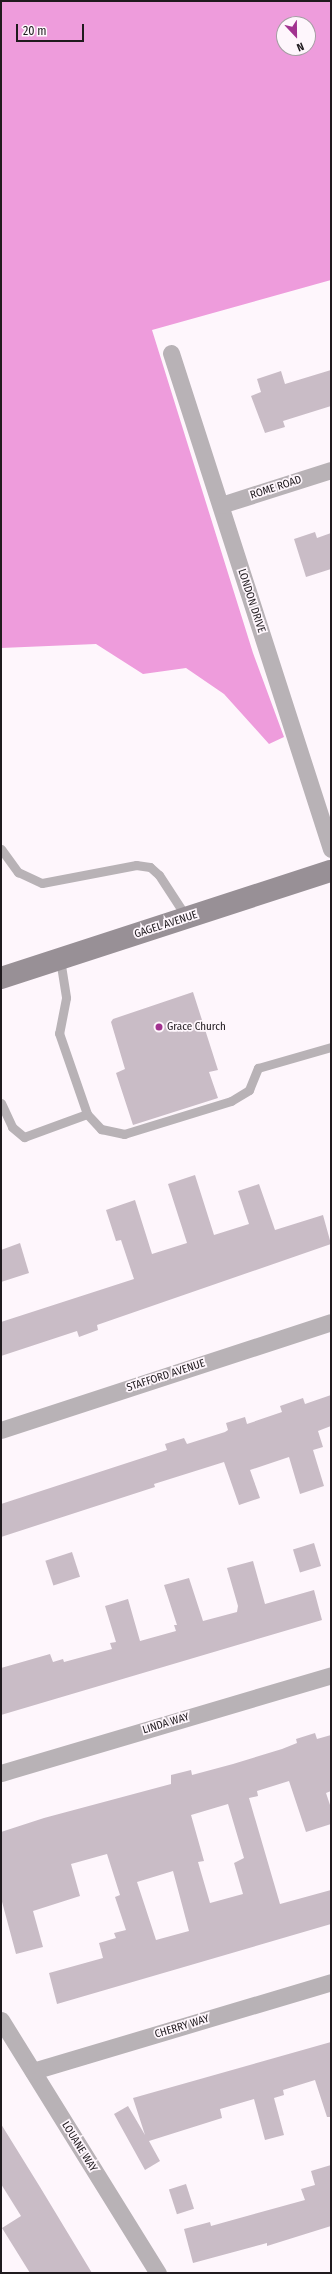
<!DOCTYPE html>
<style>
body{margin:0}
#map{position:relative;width:332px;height:2274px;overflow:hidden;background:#fef6fc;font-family:"Fira Sans Condensed",sans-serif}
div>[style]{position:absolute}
.forest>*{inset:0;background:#ee9cdc}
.building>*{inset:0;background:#c9bcc6;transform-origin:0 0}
.lane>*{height:9px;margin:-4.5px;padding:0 4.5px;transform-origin:4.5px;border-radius:4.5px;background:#b8b2b6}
.street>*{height:17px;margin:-8.5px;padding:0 8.5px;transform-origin:8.5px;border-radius:8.5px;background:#b8b2b6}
.secondary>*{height:22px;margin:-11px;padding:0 11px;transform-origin:11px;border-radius:11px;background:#989096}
.dots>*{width:11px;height:11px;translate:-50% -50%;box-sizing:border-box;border:2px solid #fef6fc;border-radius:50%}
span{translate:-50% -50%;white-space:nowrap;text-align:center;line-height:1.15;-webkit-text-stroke:3.5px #fef6fc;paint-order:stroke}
.street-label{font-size:11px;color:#1f1a1e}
.poi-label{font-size:11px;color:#1f1a1e}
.left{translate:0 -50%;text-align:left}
.frame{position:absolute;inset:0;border:2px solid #1f1a1e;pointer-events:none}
.north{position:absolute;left:276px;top:16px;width:40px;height:40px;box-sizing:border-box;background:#fef6fc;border:1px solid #a59ea3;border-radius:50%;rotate:158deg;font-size:11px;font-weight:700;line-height:16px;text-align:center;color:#1f1a1e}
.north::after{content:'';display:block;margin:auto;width:14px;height:18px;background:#a23290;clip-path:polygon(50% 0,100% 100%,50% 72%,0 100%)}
.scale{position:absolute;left:16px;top:24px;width:68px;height:18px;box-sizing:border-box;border:2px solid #1f1a1e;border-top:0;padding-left:5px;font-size:12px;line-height:14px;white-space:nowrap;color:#1f1a1e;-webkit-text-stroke:3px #fef6fc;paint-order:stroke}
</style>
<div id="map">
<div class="forest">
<i style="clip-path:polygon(evenodd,1px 1px,331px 1px,331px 280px,152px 330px,253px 653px,284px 737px,269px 744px,224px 694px,186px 668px,143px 674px,96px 644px,1px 648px,1px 1px,284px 24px,308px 24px,308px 48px,284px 48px,284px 24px)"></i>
</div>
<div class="building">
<i style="clip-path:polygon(331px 370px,331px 406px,283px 421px,285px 427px,265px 433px,251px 396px,261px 392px,257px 379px,281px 371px,285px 384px)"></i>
<i style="clip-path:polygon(315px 532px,317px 538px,331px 533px,331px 569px,306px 577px,294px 539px)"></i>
<i style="clip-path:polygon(193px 992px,218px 1070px,209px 1072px,218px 1098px,133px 1125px,116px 1073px,125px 1069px,111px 1022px,113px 1019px)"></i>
<i style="clip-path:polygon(195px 1175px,214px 1235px,249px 1224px,238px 1191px,259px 1184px,275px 1230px,323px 1215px,331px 1244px,97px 1325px,98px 1330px,79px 1337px,77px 1331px,1px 1356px,1px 1322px,134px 1279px,121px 1240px,116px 1241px,106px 1210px,135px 1200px,152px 1254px,187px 1243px,168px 1184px)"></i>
<i style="clip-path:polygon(20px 1243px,29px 1273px,1px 1282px,1px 1250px)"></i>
<i style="clip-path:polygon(331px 1395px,331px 1426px,318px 1431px,323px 1447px,313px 1450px,324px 1486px,300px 1494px,289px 1457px,250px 1470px,260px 1498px,239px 1505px,224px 1462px,154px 1484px,155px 1487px,1px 1537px,1px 1504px,167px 1450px,165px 1444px,184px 1438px,187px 1444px,225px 1432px,228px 1430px,226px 1423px,245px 1417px,247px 1424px,282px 1412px,280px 1406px,303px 1398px,305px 1404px)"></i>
<i style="left:314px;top:1543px;width:24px;height:22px;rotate:73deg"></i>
<i style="left:72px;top:1552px;width:26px;height:28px;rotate:72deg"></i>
<i style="clip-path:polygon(253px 1561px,265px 1604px,314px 1590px,322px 1620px,1px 1715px,1px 1668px,50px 1654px,53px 1662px,63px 1659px,64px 1662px,112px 1649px,110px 1643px,116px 1642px,105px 1606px,128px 1599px,140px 1641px,176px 1631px,174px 1625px,177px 1625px,164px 1585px,189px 1578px,203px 1621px,237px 1612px,238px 1606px,227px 1568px)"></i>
<i style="clip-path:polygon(evenodd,315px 1733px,317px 1739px,331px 1735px,331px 1791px,326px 1793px,331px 1808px,331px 1824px,306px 1832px,289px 1781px,257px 1791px,258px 1796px,249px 1798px,280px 1904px,331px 1890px,331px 1924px,57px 2004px,49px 1973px,103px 1958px,99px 1943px,116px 1938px,114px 1933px,126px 1930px,115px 1897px,120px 1895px,107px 1854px,71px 1864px,80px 1896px,33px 1911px,43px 1947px,16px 1954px,1px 1898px,1px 1832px,44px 1818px,171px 1784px,171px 1775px,191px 1770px,192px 1775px,233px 1764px,282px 1749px,297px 1743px,296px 1739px,315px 1733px,228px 1804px,244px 1858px,234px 1863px,243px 1894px,210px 1903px,198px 1862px,204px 1861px,191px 1815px,228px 1804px,315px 1733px,173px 1871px,189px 1931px,156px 1940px,137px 1882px,173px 1871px)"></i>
<i style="clip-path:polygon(331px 2042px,331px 2117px,327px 2117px,315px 2080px,283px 2090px,284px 2095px,274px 2098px,284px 2135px,265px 2140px,254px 2099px,220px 2109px,222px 2118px,149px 2141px,160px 2161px,145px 2170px,114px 2114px,128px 2106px,145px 2135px,133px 2098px)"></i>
<i style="clip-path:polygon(1px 2124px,40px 2187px,92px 2273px,30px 2273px,2px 2228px,21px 2216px,1px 2184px)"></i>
<i style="clip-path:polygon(331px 2165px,331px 2226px,267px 2246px,267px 2243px,193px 2263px,184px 2229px,210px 2222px,211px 2226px,305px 2200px,301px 2189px,315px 2185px,311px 2171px)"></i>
<i style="left:186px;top:2184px;width:26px;height:18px;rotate:72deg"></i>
</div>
<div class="lane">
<i style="left:1px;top:849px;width:29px;rotate:54deg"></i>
<i style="left:18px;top:872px;width:26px;rotate:25deg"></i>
<i style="left:42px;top:883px;width:96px;rotate:-10.8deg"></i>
<i style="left:136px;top:865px;width:14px;rotate:8deg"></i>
<i style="left:150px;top:867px;width:12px;rotate:42deg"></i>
<i style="left:159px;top:875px;width:51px;rotate:56.9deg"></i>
<i style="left:60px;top:959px;width:39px;rotate:81deg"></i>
<i style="left:66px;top:998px;width:36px;rotate:101deg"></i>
<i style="left:59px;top:1033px;width:86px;rotate:70.9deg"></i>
<i style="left:87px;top:1114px;width:21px;rotate:47deg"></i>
<i style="left:101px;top:1129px;width:24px;rotate:12deg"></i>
<i style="left:124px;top:1134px;width:112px;rotate:-17.1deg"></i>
<i style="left:231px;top:1101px;width:21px;rotate:-31deg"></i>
<i style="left:249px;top:1090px;width:24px;rotate:-68deg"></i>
<i style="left:258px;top:1068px;width:76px;rotate:-16deg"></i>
<i style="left:1px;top:1103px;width:26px;rotate:65deg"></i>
<i style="left:12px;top:1127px;width:16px;rotate:40deg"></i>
<i style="left:24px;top:1137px;width:67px;rotate:-20.1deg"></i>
</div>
<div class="street">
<i style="left:171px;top:353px;width:521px;rotate:72.12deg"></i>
<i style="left:221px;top:505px;width:115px;rotate:-17.7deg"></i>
<i style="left:1px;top:1430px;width:347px;rotate:-18.1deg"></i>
<i style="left:1px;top:1773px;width:344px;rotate:-16.5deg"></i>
<i style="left:1px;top:2020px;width:298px;rotate:58.2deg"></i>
<i style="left:33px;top:2071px;width:311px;rotate:-16.6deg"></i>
</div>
<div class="secondary">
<i style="left:1px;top:978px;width:347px;rotate:-18deg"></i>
</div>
<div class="dots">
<i style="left:159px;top:1027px;background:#a23290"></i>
</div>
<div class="street-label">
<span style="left:276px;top:488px;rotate:-18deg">ROME ROAD</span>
<span style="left:251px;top:601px;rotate:72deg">LONDON DRIVE</span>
<span style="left:166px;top:925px;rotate:-18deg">GAGEL AVENUE</span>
<span style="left:166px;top:1376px;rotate:-18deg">STAFFORD AVENUE</span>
<span style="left:166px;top:1724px;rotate:-17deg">LINDA WAY</span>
<span style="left:182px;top:2027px;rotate:-17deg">CHERRY WAY</span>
<span style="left:79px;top:2147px;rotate:58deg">LOUANE WAY</span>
</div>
<div class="poi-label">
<span class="left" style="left:167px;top:1027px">Grace Church</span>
</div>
<div class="frame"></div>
<div class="north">N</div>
<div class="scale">20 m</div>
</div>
